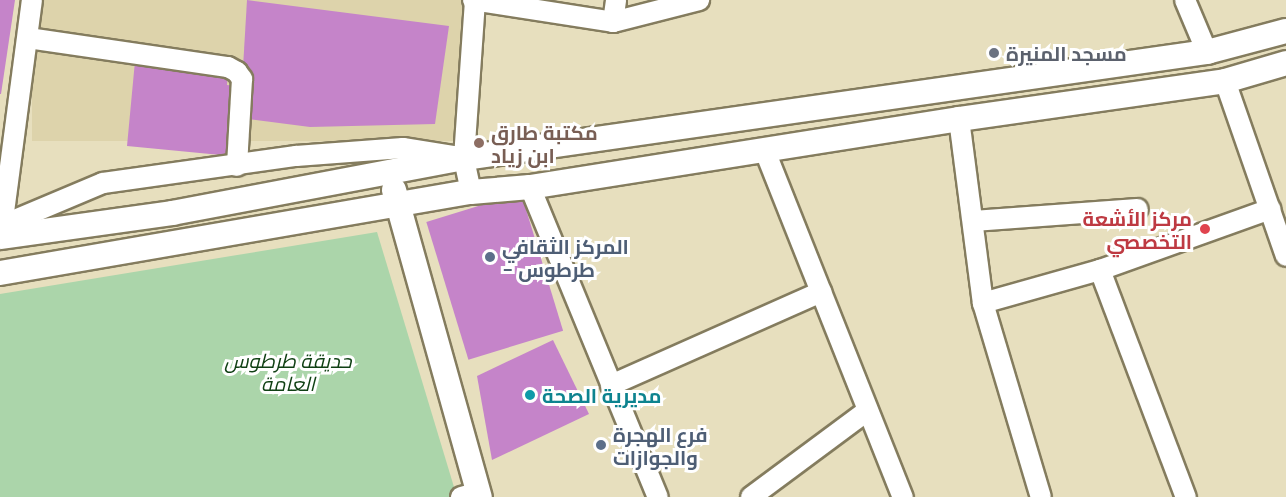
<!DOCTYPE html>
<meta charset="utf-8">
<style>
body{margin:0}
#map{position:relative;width:1286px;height:497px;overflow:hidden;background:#e7dfbe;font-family:Merriweather,Cairo,serif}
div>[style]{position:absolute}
.built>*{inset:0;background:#ddd3ab;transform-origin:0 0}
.green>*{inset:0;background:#abd5aa}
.building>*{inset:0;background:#c584c9;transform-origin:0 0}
.roads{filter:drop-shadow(2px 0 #847c5e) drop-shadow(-2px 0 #847c5e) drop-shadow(0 2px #847c5e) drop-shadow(0 -2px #847c5e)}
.minor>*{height:20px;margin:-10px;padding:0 10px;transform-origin:10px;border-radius:10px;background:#fff}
.major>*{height:24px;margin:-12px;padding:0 12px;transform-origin:12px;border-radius:12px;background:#fff}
.dots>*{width:16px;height:16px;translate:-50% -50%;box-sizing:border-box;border:3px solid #fff;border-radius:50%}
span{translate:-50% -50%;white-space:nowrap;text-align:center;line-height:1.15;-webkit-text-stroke:6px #fff;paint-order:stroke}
.worship-label{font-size:20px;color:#5b616d;font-weight:700}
.left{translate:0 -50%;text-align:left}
.education-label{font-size:20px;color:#785e54;font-weight:700}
.health-label{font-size:20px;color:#be3a42;font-weight:700}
.right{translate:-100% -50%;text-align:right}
.service-label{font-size:20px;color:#4e5e75;font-weight:700}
.park-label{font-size:20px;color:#104114;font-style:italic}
.culture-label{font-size:20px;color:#0d838f;font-weight:700}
</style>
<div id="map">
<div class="built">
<i style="left:32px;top:0;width:441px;height:141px"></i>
</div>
<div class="green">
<i style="clip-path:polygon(377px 232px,457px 497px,0 497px,0 294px)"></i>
</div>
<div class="building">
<i style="clip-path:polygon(0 0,15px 0,1px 94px,0 94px)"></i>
<i style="clip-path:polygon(247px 0,449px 26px,435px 124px,310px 127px,240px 118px)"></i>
<i style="clip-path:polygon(135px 61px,228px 70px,227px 85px,237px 86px,231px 156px,127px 146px)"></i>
<i style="left:521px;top:193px;width:144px;height:99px;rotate:73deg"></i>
<i style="clip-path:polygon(553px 340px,589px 414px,492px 460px,477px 376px)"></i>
</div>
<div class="roads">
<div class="minor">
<i style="left:473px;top:0;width:142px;rotate:8.9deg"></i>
<i style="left:613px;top:22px;width:89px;rotate:-14.3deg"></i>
<i style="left:1185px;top:0;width:56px;rotate:67.1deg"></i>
<i style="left:613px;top:22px;width:22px;rotate:-82deg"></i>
<i style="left:28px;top:38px;width:202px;rotate:8.3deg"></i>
<i style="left:228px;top:67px;width:10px;rotate:29deg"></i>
<i style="left:237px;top:72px;width:9px;rotate:54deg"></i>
<i style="left:242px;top:79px;width:87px;rotate:93.3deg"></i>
<i style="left:1225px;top:81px;width:185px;rotate:70.8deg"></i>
<i style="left:959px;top:119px;width:186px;rotate:82.6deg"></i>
<i style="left:983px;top:303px;width:202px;rotate:73.4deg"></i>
<i style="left:765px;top:151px;width:373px;rotate:68.3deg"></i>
<i style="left:530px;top:187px;width:335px;rotate:67.6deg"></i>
<i style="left:471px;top:192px;width:35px;rotate:-102deg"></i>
<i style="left:464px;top:158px;width:158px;rotate:-86deg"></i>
<i style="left:973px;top:221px;width:165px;rotate:-4.2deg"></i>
<i style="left:3px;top:225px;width:108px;rotate:-22.8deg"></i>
<i style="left:103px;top:183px;width:195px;rotate:-8deg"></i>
<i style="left:296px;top:156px;width:107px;rotate:-4.3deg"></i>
<i style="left:403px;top:148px;width:52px;rotate:8.9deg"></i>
<i style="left:1px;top:235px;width:237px;rotate:-82.5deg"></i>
<i style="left:1100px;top:270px;width:243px;rotate:69.3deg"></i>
<i style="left:983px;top:303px;width:122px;rotate:-15.8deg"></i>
<i style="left:1100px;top:270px;width:181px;rotate:-19.7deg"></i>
<i style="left:611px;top:385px;width:230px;rotate:-23.9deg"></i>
<i style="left:461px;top:497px;width:19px;rotate:-16deg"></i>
<i style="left:751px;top:497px;width:144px;rotate:-36.6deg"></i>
</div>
<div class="major">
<i style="left:394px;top:190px;width:319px;rotate:74.4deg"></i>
<i style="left:0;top:237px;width:174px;rotate:-7.9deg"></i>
<i style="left:172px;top:213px;width:297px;rotate:-10.7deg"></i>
<i style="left:464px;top:158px;width:751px;rotate:-8.12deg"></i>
<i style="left:1207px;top:52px;width:82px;rotate:-14.9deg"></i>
<i style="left:0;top:273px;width:478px;rotate:-9.8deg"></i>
<i style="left:471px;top:192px;width:59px;rotate:-4.8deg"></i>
<i style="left:530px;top:187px;width:434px;rotate:-9deg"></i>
<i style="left:959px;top:119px;width:269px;rotate:-8.1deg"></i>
<i style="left:1225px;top:81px;width:64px;rotate:-16.4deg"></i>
</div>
</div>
<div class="dots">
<i style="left:994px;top:53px;background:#6b7280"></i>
<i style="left:479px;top:143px;background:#8d6e63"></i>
<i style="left:1205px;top:229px;background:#e0444e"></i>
<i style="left:490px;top:257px;background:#5c6f8a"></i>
<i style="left:530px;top:395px;background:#0f9aa8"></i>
<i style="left:601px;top:445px;background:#5c6f8a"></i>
</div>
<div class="worship-label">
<span class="left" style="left:1006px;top:53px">مسجد المنيرة</span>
</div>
<div class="education-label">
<span class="left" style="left:491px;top:144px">مكتبة طارق<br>ابن زياد</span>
</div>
<div class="health-label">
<span class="right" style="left:1192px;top:230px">مركز الأشعة<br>التخصصي</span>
</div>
<div class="service-label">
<span class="left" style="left:502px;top:258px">المركز الثقافي<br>- طرطوس</span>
<span class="left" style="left:613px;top:446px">فرع الهجرة<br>والجوازات</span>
</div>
<div class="park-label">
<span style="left:288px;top:372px">حديقة طرطوس<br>العامة</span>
</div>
<div class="culture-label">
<span class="left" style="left:542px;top:395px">مديرية الصحة</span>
</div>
</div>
